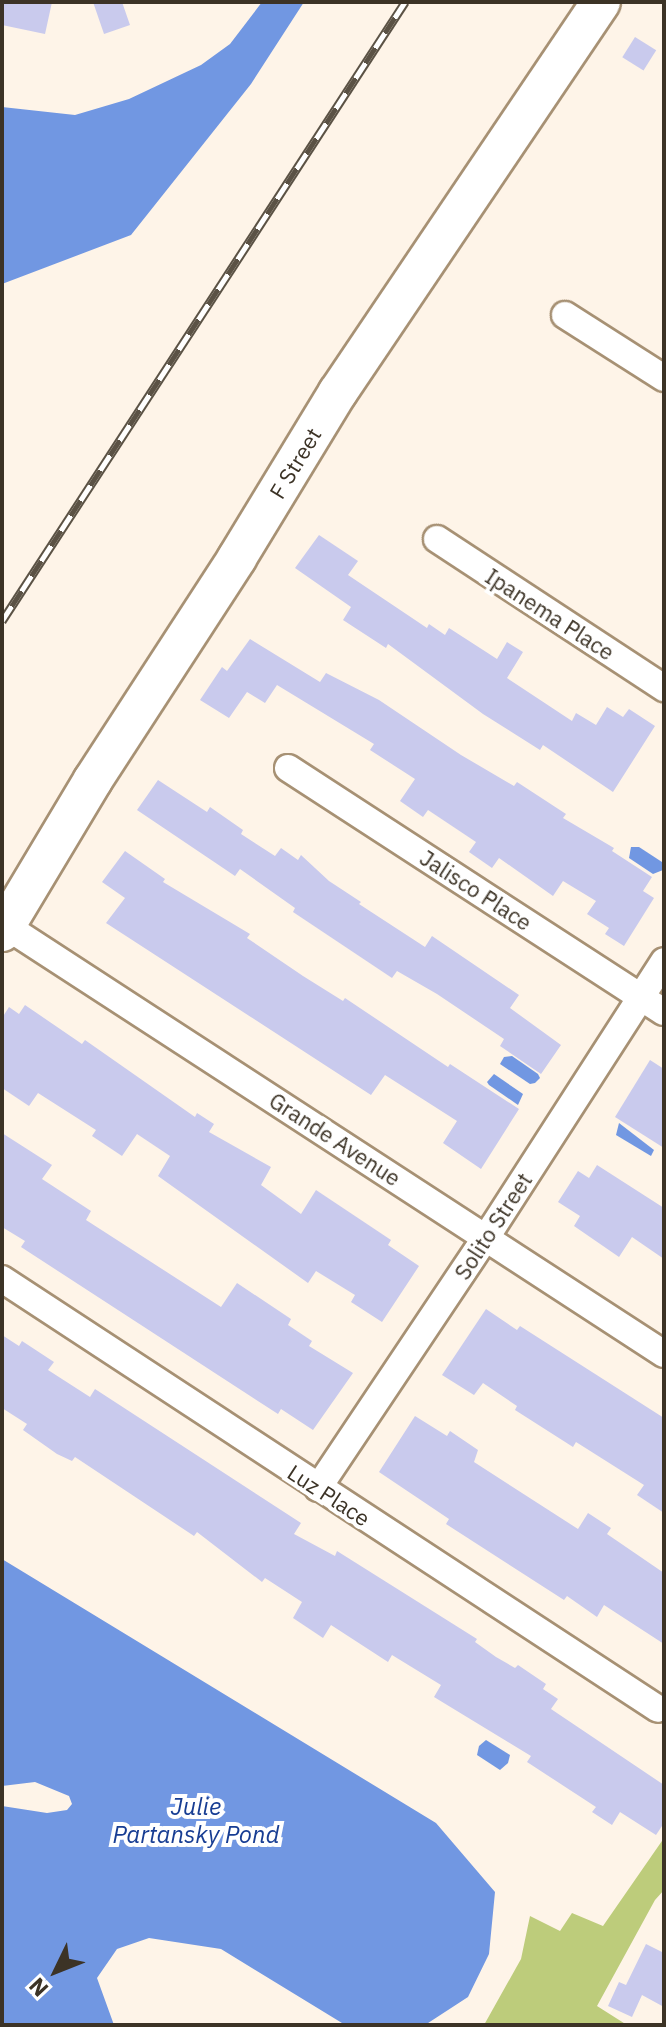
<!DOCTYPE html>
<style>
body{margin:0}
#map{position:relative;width:666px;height:2027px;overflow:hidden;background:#fef4e8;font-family:"IBM Plex Sans",sans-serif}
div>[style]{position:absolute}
.green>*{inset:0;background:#bdcc7b}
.water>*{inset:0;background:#7197e2}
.building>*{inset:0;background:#c9caed;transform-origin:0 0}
.roads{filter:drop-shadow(2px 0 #a79174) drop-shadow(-2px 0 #a79174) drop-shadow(0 2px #a79174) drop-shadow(0 -2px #a79174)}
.street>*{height:26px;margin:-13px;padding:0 13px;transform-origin:13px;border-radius:13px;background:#fff}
.secondary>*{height:38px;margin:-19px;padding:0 19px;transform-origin:19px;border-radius:19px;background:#fff}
.rail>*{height:9px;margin-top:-4.5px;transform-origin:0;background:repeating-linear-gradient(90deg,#fff 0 18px,#5b5245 0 36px);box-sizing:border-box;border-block:2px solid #5b5245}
span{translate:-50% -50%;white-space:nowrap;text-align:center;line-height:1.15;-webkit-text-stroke:8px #fff;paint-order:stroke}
.street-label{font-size:22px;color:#3c3326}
.water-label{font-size:24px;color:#173d93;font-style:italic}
.frame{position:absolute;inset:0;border:4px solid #3c3326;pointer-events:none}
.north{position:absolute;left:16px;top:1931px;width:80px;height:80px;-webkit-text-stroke:6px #fff;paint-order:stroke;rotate:227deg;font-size:22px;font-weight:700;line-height:32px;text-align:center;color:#3c3326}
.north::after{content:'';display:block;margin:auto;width:28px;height:36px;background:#3c3326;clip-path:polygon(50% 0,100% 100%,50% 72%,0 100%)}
</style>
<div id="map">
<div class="green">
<i style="clip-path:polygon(664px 1838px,664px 1890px,655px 1900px,597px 2006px,627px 2025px,484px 2025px,521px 1959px,530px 1916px,560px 1931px,572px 1913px,603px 1926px)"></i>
</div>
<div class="water">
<i style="clip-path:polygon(262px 2px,304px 2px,251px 84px,131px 235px,2px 284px,2px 107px,75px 115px,129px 99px,201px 65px,230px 44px)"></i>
<i style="clip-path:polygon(631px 847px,639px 847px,662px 862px,663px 870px,653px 874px,629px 858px)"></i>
<i style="clip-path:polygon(512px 1056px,538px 1074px,540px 1078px,535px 1083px,530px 1084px,500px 1064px,504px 1057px)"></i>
<i style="clip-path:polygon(494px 1074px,523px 1094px,518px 1105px,489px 1085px,487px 1082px)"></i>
<i style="clip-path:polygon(619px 1123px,654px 1150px,651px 1156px,616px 1135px)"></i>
<i style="clip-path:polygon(2px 1559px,436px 1823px,495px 1892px,489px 1954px,468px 1997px,425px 2025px,342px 2023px,221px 1949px,149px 1938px,117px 1949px,97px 1978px,114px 2025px,2px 2025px,2px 1806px,47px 1813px,67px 1810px,72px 1804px,69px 1796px,35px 1782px,2px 1786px)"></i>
<i style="clip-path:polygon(486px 1740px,510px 1755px,508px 1763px,500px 1770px,477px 1755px,479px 1746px)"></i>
</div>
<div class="building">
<i style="clip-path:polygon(2px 2px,52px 2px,45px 34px,2px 25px)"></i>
<i style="clip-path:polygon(93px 2px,122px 2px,130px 25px,104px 34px)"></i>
<i style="left:635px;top:37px;width:25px;height:24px;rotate:32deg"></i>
<i style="clip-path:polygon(319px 535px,358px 561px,348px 575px,427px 628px,429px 624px,445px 635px,449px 628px,497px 659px,507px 642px,523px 652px,507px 678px,572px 721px,576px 713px,596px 725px,607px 707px,623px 717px,629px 709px,655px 726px,613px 792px,543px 745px,540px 750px,483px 714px,388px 644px,386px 648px,343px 620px,351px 607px,295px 568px)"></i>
<i style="clip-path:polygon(250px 639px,320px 682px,326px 673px,379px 700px,461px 755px,514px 786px,517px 782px,566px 814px,563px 818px,614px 848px,612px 851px,652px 877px,643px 891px,654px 898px,624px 946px,605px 934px,609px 928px,587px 914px,596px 901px,563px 881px,553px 896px,499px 858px,492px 868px,469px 852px,476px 842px,428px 810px,423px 817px,400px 801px,415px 779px,370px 750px,374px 744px,277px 685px,265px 703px,247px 692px,229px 718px,200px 700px,222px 667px,227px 671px)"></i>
<i style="clip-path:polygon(158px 780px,207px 812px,210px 807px,243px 830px,241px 834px,275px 856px,281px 848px,298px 860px,301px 855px,329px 881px,361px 902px,359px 904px,425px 947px,432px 936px,519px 995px,510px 1008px,561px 1045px,541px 1074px,500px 1046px,504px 1039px,437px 994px,397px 971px,392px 978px,293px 912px,295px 908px,240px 869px,235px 876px,137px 810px)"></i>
<i style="clip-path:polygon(125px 851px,165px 879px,163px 882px,250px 934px,247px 938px,303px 976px,343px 1001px,345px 998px,448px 1067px,450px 1064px,519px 1109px,481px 1169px,443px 1143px,457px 1121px,385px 1075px,371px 1095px,106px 923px,125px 898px,102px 882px)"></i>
<i style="clip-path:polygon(25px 1005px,82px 1044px,85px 1040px,195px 1117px,197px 1113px,214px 1124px,209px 1132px,271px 1167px,261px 1185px,301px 1214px,316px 1190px,391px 1240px,388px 1245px,419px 1266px,382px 1322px,351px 1302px,355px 1295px,316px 1271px,308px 1283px,158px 1176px,170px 1156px,137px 1134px,122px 1156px,92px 1136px,96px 1130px,38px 1093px,29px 1106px,2px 1088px,2px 1018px,9px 1007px,19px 1014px)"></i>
<i style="clip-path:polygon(650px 1060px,664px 1069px,664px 1148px,615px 1117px)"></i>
<i style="clip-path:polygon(2px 1133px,52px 1165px,42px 1179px,91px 1211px,86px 1220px,221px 1307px,237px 1283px,291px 1319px,288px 1325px,312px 1341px,309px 1346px,353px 1373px,313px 1430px,281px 1409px,278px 1414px,21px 1247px,25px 1241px,2px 1227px)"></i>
<i style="clip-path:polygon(597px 1165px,664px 1208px,664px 1259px,632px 1237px,619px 1257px,574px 1226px,580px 1216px,558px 1202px,578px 1171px,589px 1178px)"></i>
<i style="clip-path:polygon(486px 1309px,517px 1330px,520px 1326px,664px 1418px,664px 1513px,637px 1495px,644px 1485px,576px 1442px,573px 1447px,515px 1410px,517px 1406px,483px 1383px,474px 1395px,442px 1375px)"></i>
<i style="clip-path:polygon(2px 1335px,19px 1346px,22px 1341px,54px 1362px,48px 1370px,90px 1397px,95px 1389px,301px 1523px,294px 1534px,335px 1556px,337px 1551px,477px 1639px,475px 1642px,496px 1657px,515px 1668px,518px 1665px,546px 1684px,543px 1689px,558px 1699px,551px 1709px,664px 1785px,664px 1823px,656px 1835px,620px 1812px,612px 1825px,592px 1812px,596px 1807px,527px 1762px,531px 1756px,434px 1697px,441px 1685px,392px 1655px,388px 1662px,331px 1625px,323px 1638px,293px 1618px,302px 1602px,265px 1578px,262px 1582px,197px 1532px,194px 1536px,75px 1457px,72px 1461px,57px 1454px,23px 1430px,27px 1424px,2px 1408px)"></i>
<i style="clip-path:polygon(415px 1416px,447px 1436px,450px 1431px,478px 1450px,474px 1462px,578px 1529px,588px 1513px,611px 1528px,607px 1534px,664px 1573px,664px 1644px,604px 1605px,597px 1617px,567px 1596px,564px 1600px,446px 1524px,449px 1519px,379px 1472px)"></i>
<i style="clip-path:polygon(646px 1944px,664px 1953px,664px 2007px,642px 1995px,632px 2017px,608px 2006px,619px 1982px,626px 1985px)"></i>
</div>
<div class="roads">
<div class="street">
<i style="left:565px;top:315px;width:117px;rotate:32.5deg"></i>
<i style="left:437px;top:539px;width:272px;rotate:33.3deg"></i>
<i style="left:288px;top:768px;width:448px;rotate:33deg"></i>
<i style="left:6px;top:926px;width:785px;rotate:33.04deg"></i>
<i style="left:2px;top:1279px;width:784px;rotate:33.24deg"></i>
<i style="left:318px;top:1488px;width:303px;rotate:-56.2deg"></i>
<i style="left:487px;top:1236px;width:327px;rotate:-57.2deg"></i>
</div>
<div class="secondary">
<i style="left:2px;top:932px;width:177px;rotate:-59.1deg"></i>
<i style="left:93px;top:780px;width:265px;rotate:-57deg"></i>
<i style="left:237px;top:558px;width:194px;rotate:-58.7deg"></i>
<i style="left:338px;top:392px;width:470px;rotate:-56deg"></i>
</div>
</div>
<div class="rail">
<i style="left:2px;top:621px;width:739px;rotate:-56.93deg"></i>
</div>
<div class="street-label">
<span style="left:295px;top:463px;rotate:-59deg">F Street</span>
<span style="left:550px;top:614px;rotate:33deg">Ipanema Place</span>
<span style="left:476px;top:890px;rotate:33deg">Jalisco Place</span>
<span style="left:335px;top:1139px;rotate:33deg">Grande Avenue</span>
<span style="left:493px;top:1226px;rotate:-57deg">Solito Street</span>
<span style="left:329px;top:1495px;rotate:33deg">Luz Place</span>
</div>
<div class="water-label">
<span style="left:196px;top:1821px">Julie<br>Partansky Pond</span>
</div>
<div class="frame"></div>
<div class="north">N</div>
</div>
